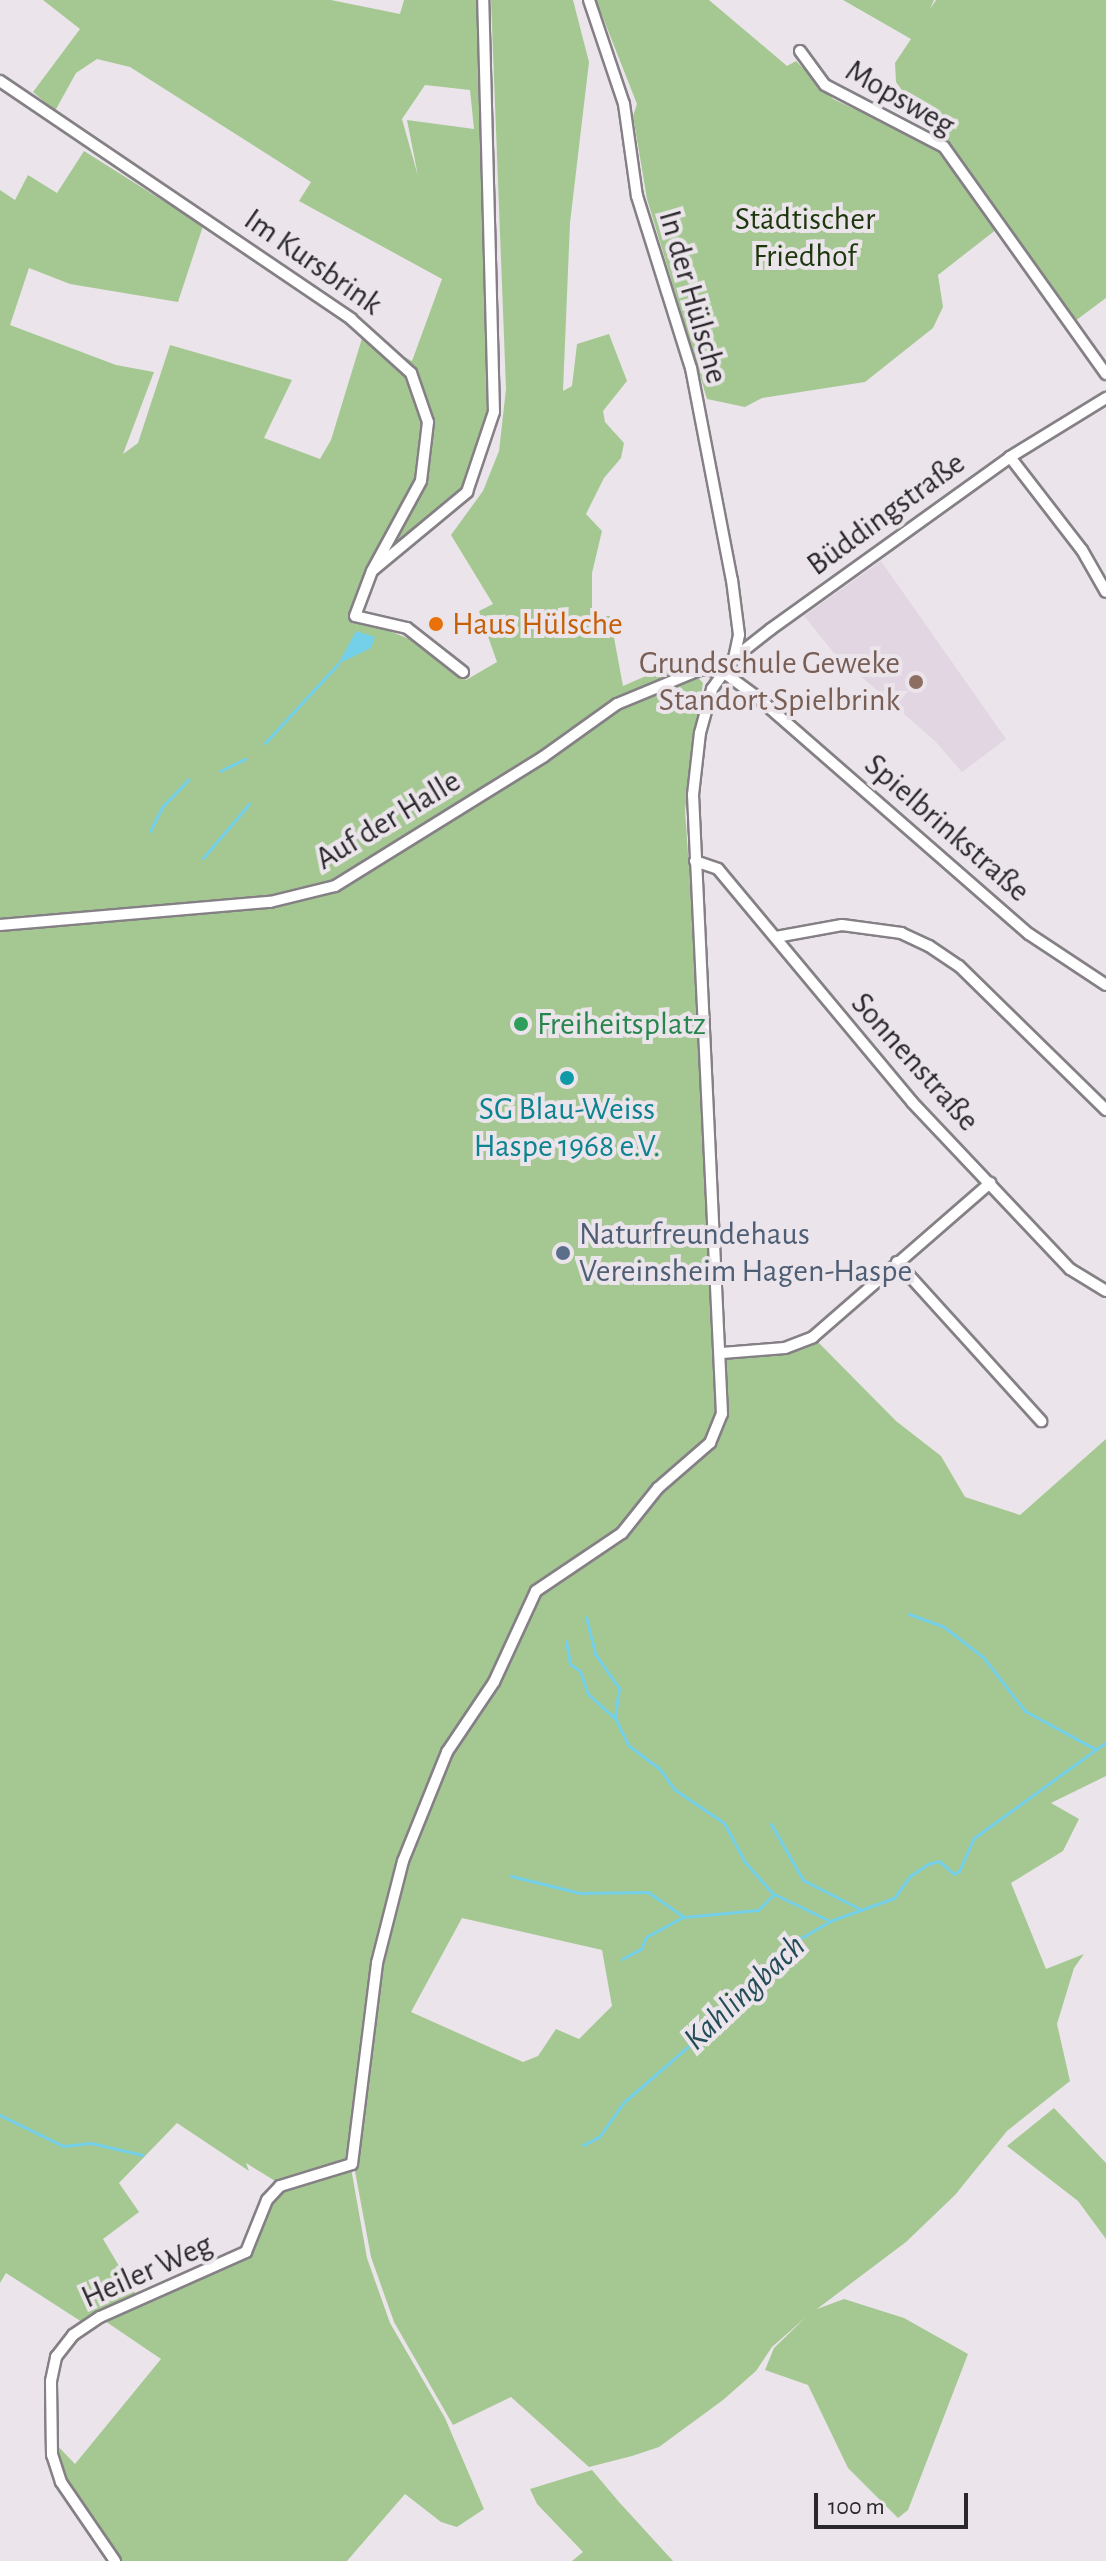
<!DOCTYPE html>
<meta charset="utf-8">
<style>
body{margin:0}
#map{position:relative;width:1106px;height:2561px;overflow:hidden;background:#ebe5eb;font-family:"Alegreya Sans",sans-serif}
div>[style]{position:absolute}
.built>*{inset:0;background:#e1d6e2}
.green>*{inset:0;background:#a5c893}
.water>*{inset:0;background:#74d0e9}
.stream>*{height:3px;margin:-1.5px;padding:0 1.5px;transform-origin:1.5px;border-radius:1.5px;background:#74d0e9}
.roads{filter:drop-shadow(2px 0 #858085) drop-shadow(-2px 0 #858085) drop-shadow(0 2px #858085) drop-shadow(0 -2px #858085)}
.minor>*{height:10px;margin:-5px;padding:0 5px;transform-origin:5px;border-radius:5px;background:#fff}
.dots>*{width:22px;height:22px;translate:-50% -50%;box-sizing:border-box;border:4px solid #ebe5eb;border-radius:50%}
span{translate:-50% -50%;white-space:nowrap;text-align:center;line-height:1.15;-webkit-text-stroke:8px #ebe5eb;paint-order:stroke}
.street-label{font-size:32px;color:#2a282a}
.park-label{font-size:32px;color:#1d370c}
.food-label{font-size:32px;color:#c56008}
.left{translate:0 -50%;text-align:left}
.education-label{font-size:32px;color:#785e54}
.right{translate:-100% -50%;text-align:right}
.leisure-label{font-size:32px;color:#27864d}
.culture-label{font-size:32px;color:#0d838f}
.service-label{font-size:32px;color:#4e5e75}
.water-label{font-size:34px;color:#244d59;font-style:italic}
.scale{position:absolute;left:814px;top:2493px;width:154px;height:36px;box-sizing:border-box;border:4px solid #2a282a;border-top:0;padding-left:10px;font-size:24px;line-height:28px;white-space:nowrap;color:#2a282a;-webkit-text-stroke:6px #ebe5eb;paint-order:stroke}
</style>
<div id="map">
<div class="built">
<i style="clip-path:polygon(881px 561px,1006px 739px,962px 772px,935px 741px,834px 653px,804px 616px)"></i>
</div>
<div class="green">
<i style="clip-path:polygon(evenodd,43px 0,331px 0,400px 14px,404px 0,482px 0,489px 414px,465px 492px,370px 568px,353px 604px,382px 628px,432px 648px,466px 680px,497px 662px,479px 611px,493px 604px,451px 535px,483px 491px,499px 451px,506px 389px,491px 0,573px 0,589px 62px,570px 223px,563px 391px,572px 386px,577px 344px,609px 334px,627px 381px,603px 411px,605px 422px,624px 443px,621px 458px,604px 478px,586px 514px,602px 531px,592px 573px,592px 616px,610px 616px,623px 686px,664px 668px,690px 669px,703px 683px,685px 810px,722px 1352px,785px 1348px,813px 1337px,896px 1421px,941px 1456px,965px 1497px,1020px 1515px,1106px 1439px,1106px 1776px,1051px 1803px,1079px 1819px,1063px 1851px,1011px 1883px,1046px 1969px,1084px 1954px,1074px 1968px,1057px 2024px,1070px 2081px,1007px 2131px,955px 2195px,906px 2242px,817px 2309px,844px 2299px,904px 2318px,968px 2354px,908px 2510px,898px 2518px,848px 2468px,808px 2385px,765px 2370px,774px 2348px,806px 2317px,772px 2347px,756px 2371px,723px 2400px,659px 2447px,632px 2456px,589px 2467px,511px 2397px,453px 2425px,394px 2322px,371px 2257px,354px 2166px,280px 2184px,246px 2163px,249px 2171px,177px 2123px,119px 2183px,139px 2212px,103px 2239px,138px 2298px,82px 2322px,6px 2273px,0 2283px,0 190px,15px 200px,28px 175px,57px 193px,84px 151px,203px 226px,178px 302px,70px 284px,29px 268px,10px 325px,116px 365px,154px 372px,123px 454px,138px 443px,170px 345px,292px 380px,264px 438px,320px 459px,331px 440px,363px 335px,412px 361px,442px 279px,299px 201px,311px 182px,130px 67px,97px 59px,76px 73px,55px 111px,33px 92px,80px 29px,43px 0,425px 85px,470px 90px,474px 129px,407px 120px,418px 176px,402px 119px,425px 85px,43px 0,462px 1918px,602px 1950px,612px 2006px,579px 2039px,556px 2029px,538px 2056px,523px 2062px,411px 2012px,462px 1918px)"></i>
<i style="clip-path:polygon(596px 0,709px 0,787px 66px,796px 61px,833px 99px,941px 149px,997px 229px,938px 275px,943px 307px,933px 328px,865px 382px,762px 398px,745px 407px,707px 399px,647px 199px,633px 116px,637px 104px)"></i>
<i style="clip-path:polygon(843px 0,934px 0,930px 9px,936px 0,1106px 0,1106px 298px,1071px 324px,896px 82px,895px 63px,911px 39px)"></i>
<i style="clip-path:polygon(1054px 2108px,1106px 2163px,1106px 2239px,1078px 2201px,1007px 2146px)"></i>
<i style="clip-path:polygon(351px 2168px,367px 2258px,390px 2323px,445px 2418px,484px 2509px,457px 2527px,441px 2522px,405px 2494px,347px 2561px,119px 2561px,64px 2482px,53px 2441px,75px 2464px,161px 2359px,102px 2319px,235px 2263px,248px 2254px,281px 2187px)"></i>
<i style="clip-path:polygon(592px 2470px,619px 2502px,673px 2561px,572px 2561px,583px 2552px,537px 2504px,530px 2489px)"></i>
</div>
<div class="water">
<i style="clip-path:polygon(356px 631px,375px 637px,371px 648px,338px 664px)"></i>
</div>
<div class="stream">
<i style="left:265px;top:743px;width:108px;rotate:-47.3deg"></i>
<i style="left:220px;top:771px;width:28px;rotate:-26deg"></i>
<i style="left:150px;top:831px;width:28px;rotate:-63deg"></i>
<i style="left:163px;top:806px;width:37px;rotate:-46deg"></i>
<i style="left:203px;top:858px;width:71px;rotate:-49.6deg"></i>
<i style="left:909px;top:1614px;width:37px;rotate:20deg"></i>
<i style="left:944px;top:1627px;width:49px;rotate:37.6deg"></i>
<i style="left:983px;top:1657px;width:68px;rotate:52.1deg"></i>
<i style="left:1025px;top:1711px;width:80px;rotate:28.5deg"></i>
<i style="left:586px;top:1617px;width:38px;rotate:76deg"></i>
<i style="left:595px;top:1654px;width:42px;rotate:54.8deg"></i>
<i style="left:619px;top:1688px;width:30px;rotate:98deg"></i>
<i style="left:566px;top:1641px;width:23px;rotate:80deg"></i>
<i style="left:570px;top:1664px;width:12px;rotate:35deg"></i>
<i style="left:580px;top:1671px;width:24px;rotate:71deg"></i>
<i style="left:588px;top:1694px;width:36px;rotate:42deg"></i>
<i style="left:615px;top:1718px;width:30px;rotate:64deg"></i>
<i style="left:628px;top:1745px;width:39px;rotate:37deg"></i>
<i style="left:659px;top:1768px;width:26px;rotate:54deg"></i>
<i style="left:674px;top:1789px;width:60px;rotate:34.2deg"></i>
<i style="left:724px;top:1823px;width:44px;rotate:61.7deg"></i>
<i style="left:745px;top:1862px;width:43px;rotate:48.8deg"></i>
<i style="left:771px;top:1824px;width:64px;rotate:60.3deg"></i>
<i style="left:803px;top:1880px;width:66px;rotate:27deg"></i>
<i style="left:511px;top:1876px;width:71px;rotate:13.8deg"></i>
<i style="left:580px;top:1893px;width:68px;rotate:-0.8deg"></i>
<i style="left:648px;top:1892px;width:44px;rotate:34.8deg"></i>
<i style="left:684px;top:1917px;width:74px;rotate:-5.4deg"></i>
<i style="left:758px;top:1910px;width:23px;rotate:-45deg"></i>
<i style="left:774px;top:1894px;width:60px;rotate:25.7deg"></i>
<i style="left:622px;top:1959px;width:21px;rotate:-28deg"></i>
<i style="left:641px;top:1949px;width:13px;rotate:-67deg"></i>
<i style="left:646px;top:1937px;width:42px;rotate:-28.4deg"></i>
<i style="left:0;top:2115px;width:70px;rotate:26.2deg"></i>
<i style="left:63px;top:2146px;width:28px;rotate:-6deg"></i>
<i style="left:91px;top:2143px;width:53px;rotate:13deg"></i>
<i style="left:583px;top:2145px;width:18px;rotate:-27deg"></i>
<i style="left:599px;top:2137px;width:43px;rotate:-54.5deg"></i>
<i style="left:624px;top:2102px;width:138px;rotate:-40.9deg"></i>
<i style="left:728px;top:2012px;width:104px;rotate:-45.4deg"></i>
<i style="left:801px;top:1938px;width:34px;rotate:-30deg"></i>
<i style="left:830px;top:1921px;width:68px;rotate:-19.8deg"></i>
<i style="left:894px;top:1898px;width:27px;rotate:-54deg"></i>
<i style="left:910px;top:1876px;width:22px;rotate:-34deg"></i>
<i style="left:928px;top:1864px;width:11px;rotate:-15deg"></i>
<i style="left:939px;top:1861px;width:20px;rotate:41deg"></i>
<i style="left:954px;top:1874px;width:6px;rotate:-31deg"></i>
<i style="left:959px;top:1871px;width:36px;rotate:-66deg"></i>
<i style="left:974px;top:1838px;width:163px;rotate:-36deg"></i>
</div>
<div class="roads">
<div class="minor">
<i style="left:589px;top:0;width:110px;rotate:71.4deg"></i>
<i style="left:624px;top:104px;width:93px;rotate:82deg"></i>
<i style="left:637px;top:196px;width:180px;rotate:72.6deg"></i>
<i style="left:691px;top:368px;width:216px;rotate:79.1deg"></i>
<i style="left:732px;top:580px;width:55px;rotate:82.7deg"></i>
<i style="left:739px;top:635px;width:24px;rotate:102deg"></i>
<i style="left:800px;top:51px;width:42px;rotate:53.7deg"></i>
<i style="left:825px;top:85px;width:134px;rotate:27.5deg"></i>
<i style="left:944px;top:147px;width:279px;rotate:54.5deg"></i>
<i style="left:0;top:81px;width:424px;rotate:34.1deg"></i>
<i style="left:351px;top:319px;width:81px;rotate:42deg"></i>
<i style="left:411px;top:373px;width:52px;rotate:70.9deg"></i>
<i style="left:428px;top:422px;width:59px;rotate:96.8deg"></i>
<i style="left:421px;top:481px;width:100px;rotate:118.6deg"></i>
<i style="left:1010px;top:457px;width:118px;rotate:52.3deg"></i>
<i style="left:1082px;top:550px;width:48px;rotate:60.3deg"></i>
<i style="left:463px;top:672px;width:71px;rotate:-141.8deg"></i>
<i style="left:407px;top:628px;width:53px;rotate:-167deg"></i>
<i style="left:355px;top:616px;width:48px;rotate:-69.3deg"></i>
<i style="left:372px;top:571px;width:124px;rotate:-39.7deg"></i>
<i style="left:467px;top:492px;width:84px;rotate:-71.4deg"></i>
<i style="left:494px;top:412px;width:412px;rotate:-91.5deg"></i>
<i style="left:695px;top:861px;width:24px;rotate:19deg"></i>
<i style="left:718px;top:869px;width:303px;rotate:50.2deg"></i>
<i style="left:912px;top:1102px;width:230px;rotate:46.6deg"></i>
<i style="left:1070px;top:1269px;width:42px;rotate:31.4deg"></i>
<i style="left:0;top:925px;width:271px;rotate:-4.9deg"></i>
<i style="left:270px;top:902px;width:67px;rotate:-13.8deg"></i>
<i style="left:335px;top:886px;width:245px;rotate:-31.8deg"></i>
<i style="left:543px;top:757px;width:91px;rotate:-35.6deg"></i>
<i style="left:617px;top:704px;width:92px;rotate:-22.4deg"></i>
<i style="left:702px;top:669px;width:21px;rotate:8deg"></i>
<i style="left:723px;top:672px;width:42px;rotate:36.3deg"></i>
<i style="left:757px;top:697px;width:361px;rotate:41.1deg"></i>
<i style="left:1029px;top:934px;width:92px;rotate:33.5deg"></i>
<i style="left:776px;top:937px;width:67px;rotate:-10.3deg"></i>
<i style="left:842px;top:925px;width:60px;rotate:7.7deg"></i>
<i style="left:901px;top:933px;width:31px;rotate:25deg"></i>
<i style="left:929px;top:946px;width:36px;rotate:34deg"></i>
<i style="left:959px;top:966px;width:206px;rotate:44.4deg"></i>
<i style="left:897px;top:1262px;width:215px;rotate:47.8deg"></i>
<i style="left:722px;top:1353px;width:63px;rotate:-4.5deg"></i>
<i style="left:785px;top:1348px;width:30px;rotate:-21deg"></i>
<i style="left:813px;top:1337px;width:235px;rotate:-41deg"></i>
<i style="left:115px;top:2561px;width:96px;rotate:-124.4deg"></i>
<i style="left:61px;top:2482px;width:28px;rotate:-108deg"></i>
<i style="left:52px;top:2455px;width:74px;rotate:-90.8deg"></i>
<i style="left:51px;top:2381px;width:25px;rotate:-78deg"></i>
<i style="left:56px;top:2357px;width:28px;rotate:-52deg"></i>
<i style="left:73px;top:2335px;width:32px;rotate:-34deg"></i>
<i style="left:100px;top:2317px;width:160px;rotate:-24deg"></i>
<i style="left:246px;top:2252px;width:56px;rotate:-68deg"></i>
<i style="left:267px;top:2200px;width:19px;rotate:-47deg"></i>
<i style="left:280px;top:2186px;width:75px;rotate:-17deg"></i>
<i style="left:352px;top:2164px;width:203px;rotate:-82.9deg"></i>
<i style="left:377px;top:1963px;width:105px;rotate:-75.7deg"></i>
<i style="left:403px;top:1861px;width:118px;rotate:-68deg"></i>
<i style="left:447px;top:1752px;width:84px;rotate:-56.1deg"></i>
<i style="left:494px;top:1682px;width:100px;rotate:-65.2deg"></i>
<i style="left:536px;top:1591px;width:104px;rotate:-34deg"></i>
<i style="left:622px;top:1533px;width:58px;rotate:-51.3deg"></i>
<i style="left:658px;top:1488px;width:69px;rotate:-40.9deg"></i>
<i style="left:710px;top:1443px;width:31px;rotate:-68deg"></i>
<i style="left:722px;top:1414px;width:620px;rotate:-92.68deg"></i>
<i style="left:693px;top:795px;width:62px;rotate:-83.6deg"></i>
<i style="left:700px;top:733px;width:46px;rotate:-74.7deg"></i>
<i style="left:712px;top:689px;width:38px;rotate:-55deg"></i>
<i style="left:734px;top:658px;width:47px;rotate:-38.1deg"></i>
<i style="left:771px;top:629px;width:294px;rotate:-35.7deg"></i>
<i style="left:1010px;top:457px;width:113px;rotate:-31.6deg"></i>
</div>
</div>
<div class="dots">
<i style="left:436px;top:624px;background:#e8710a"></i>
<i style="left:916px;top:682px;background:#8d6e63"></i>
<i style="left:521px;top:1024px;background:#2e9e5b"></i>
<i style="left:567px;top:1078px;background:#0f9aa8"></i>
<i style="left:563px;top:1253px;background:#5c6f8a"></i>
</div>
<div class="street-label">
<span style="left:900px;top:98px;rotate:30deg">Mopsweg</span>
<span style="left:313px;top:262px;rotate:35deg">Im Kursbrink</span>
<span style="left:693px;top:297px;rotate:74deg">In der Hülsche</span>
<span style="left:886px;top:514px;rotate:-36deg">Büddingstraße</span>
<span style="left:388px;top:820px;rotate:-31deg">Auf der Halle</span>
<span style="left:947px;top:828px;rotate:41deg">Spielbrinkstraße</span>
<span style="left:915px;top:1062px;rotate:48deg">Sonnenstraße</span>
<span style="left:147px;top:2271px;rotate:-24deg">Heiler Weg</span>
</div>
<div class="park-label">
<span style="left:805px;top:238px">Städtischer<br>Friedhof</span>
</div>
<div class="food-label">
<span class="left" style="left:452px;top:624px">Haus Hülsche</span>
</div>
<div class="education-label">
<span class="right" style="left:900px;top:682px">Grundschule Geweke<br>Standort Spielbrink</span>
</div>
<div class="leisure-label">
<span class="left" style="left:537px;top:1024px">Freiheitsplatz</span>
</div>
<div class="culture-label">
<span style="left:567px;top:1128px">SG Blau-Weiss<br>Haspe 1968 e.V.</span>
</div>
<div class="service-label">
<span class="left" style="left:579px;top:1253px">Naturfreundehaus<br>Vereinsheim Hagen-Haspe</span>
</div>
<div class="water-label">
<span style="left:745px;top:1993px;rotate:-43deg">Kahlingbach</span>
</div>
<div class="scale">100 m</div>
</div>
